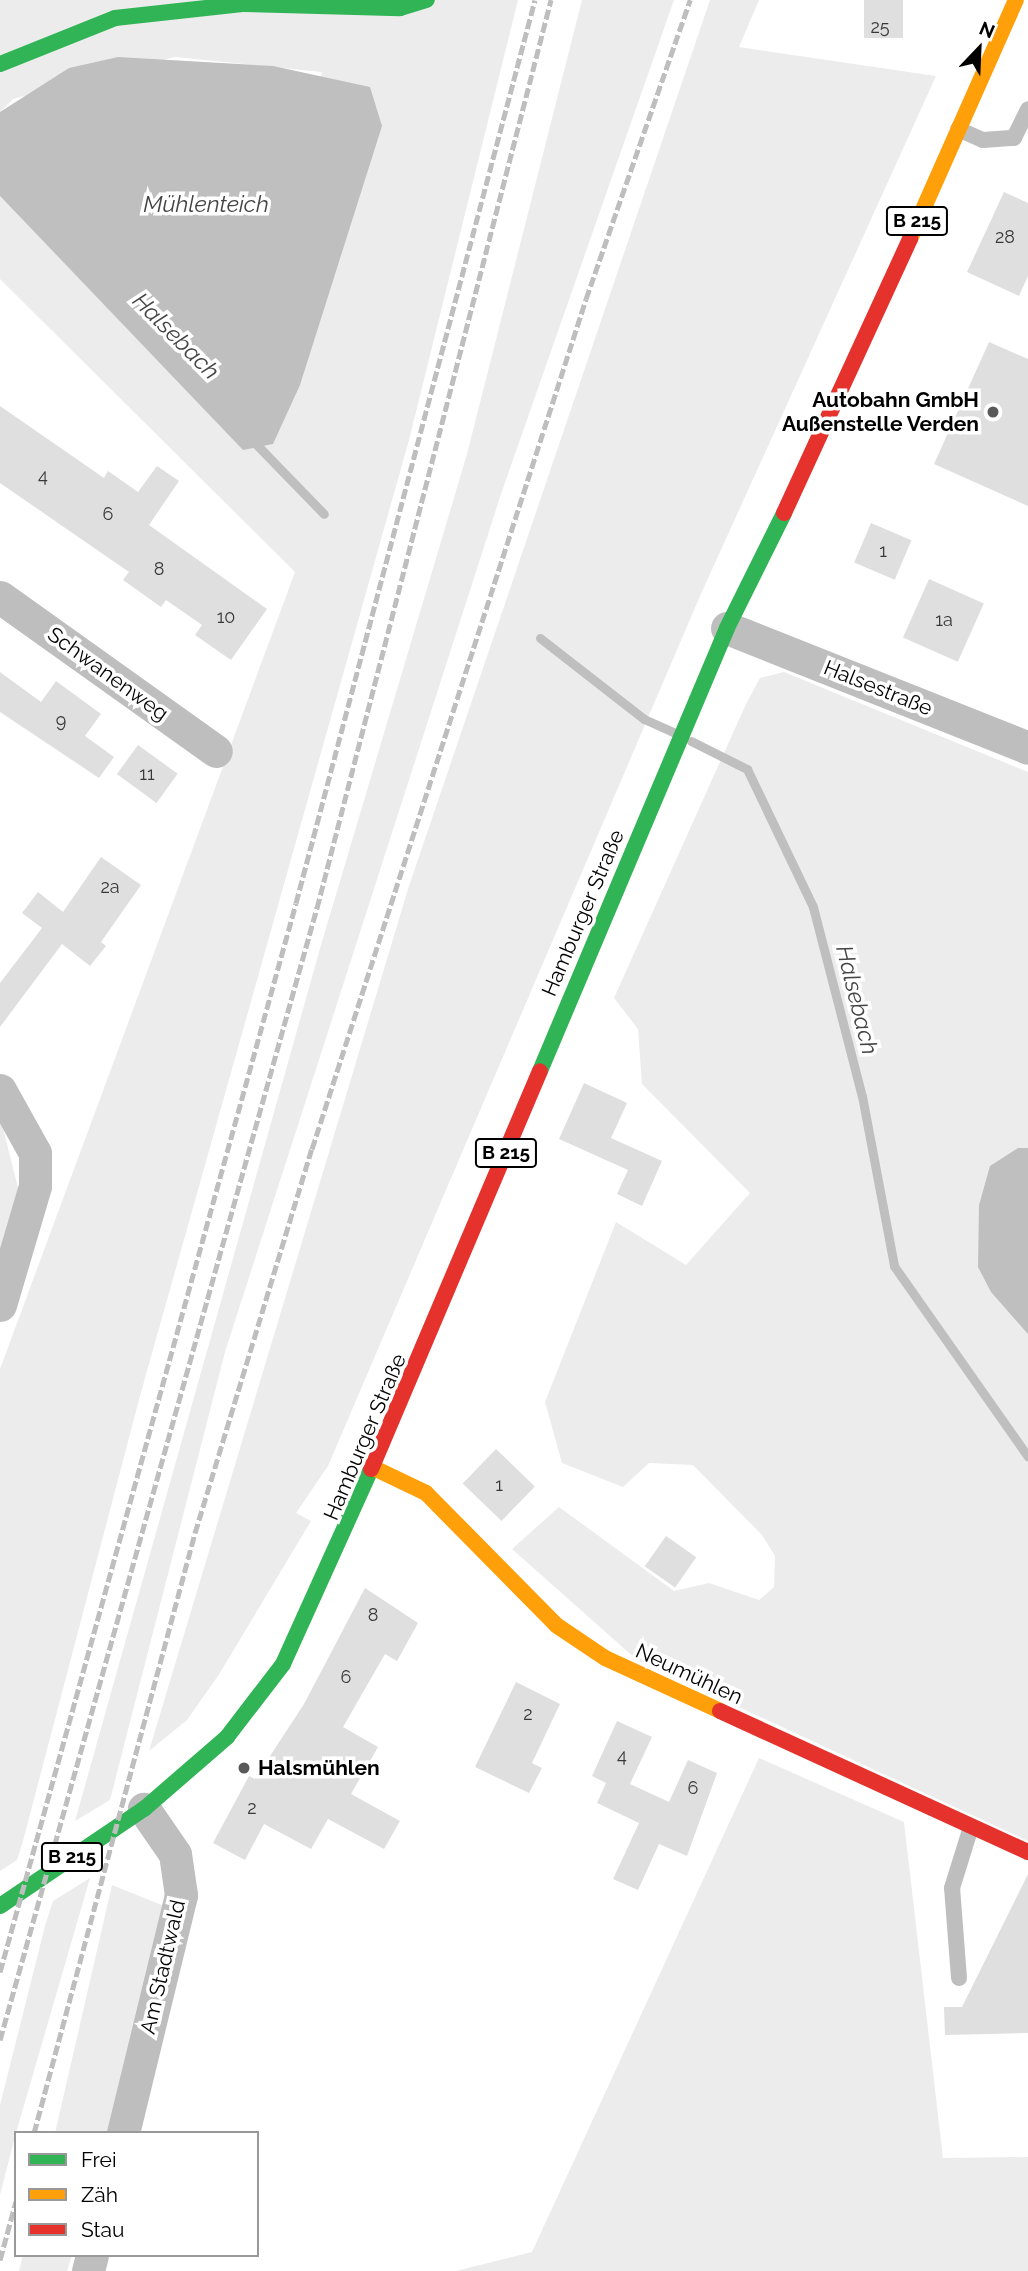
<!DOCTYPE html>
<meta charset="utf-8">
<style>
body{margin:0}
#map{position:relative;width:1028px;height:2271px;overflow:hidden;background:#fff;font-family:Raleway,sans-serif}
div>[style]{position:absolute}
.green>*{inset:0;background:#ececec}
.water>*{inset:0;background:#bfbfbf}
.stream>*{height:9px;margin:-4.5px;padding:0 4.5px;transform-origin:4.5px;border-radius:4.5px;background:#bfbfbf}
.building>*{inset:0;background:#dfdfdf;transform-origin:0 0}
.lane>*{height:16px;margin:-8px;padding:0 8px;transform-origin:8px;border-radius:8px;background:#bebebe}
.street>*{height:33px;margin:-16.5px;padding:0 16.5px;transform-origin:16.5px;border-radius:16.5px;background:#bebebe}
.fast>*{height:16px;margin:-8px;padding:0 8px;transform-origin:8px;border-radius:8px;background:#30b455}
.slow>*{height:16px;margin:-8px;padding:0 8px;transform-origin:8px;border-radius:8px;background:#ff9f0a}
.jam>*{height:16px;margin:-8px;padding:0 8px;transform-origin:8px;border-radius:8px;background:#e5322d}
.rail>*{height:5px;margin-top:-2.5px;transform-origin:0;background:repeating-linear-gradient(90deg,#bebebe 0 10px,transparent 0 13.5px)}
.dots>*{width:19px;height:19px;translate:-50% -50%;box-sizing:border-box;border:4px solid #fff;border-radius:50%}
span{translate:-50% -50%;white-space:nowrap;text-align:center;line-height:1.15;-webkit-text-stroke:7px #fff;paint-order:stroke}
.number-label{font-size:18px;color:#383838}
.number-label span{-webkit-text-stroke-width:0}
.shield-label span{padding:2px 5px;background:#fff;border:2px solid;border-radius:5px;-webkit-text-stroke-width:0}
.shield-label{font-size:19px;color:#000;font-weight:700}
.poi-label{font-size:21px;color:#000;font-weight:700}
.right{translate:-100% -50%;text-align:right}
.left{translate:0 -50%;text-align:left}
.street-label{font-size:21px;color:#000}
.water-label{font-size:23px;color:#444;font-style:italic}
.legend{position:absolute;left:14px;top:2131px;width:245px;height:126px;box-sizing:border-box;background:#fff;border:2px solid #999;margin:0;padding:9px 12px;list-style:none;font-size:21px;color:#000}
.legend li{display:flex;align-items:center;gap:14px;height:35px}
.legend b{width:35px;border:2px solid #999}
.north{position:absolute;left:944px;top:14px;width:70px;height:70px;-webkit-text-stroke:5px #fff;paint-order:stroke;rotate:23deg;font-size:19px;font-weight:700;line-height:28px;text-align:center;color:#000}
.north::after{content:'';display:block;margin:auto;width:24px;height:32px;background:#000;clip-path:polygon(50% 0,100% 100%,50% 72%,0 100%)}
</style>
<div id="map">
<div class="green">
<i style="clip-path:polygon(0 0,518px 0,409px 440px,140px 1396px,23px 1841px,17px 1860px,0 1871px,0 1369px,295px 572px,0 279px,0 196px,244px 450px,322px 72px,175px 57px,13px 99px,0 112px)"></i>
<i style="clip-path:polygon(582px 0,674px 0,501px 494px,225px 1352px,110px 1800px,75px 1821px,321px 945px,467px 454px)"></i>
<i style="clip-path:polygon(710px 0,759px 0,739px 47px,936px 76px,700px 596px,328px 1466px,296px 1513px,311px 1521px,218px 1676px,187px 1720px,149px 1751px,408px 889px)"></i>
<i style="clip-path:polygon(784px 672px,1028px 772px,1028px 1841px,637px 1660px,512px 1549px,559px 1507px,674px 1591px,709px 1583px,759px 1600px,774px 1587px,775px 1556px,762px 1535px,693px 1465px,649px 1463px,623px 1487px,562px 1463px,545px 1402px,616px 1222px,686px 1265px,750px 1193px,642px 1084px,638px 1029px,614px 998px,746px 704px,760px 678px)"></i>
<i style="clip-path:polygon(0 1116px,18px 1188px,0 1258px)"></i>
<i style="clip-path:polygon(759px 1758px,904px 1822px,943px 2158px,1028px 2157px,1028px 2271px,456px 2271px,532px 2252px)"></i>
<i style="clip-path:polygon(90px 1878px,16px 2133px,0 2195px,0 2105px,45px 1926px,53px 1901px)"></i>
<i style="clip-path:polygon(112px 1885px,164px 1906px,108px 2133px,55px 2133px)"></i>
<i style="clip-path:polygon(23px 2255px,72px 2255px,67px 2271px,19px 2271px)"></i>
</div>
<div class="water">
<i style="clip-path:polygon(118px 57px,273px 66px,370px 87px,382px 126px,300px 385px,273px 444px,243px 450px,0 196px,0 112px,69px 68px)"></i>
<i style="clip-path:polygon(1018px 1148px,1028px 1148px,1028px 1334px,991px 1292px,978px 1267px,979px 1205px,990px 1166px)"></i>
</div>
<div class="stream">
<i style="left:252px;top:440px;width:103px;rotate:45.8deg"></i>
<i style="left:540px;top:638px;width:132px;rotate:37.9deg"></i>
<i style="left:644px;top:719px;width:34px;rotate:24deg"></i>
<i style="left:691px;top:741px;width:63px;rotate:26.6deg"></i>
<i style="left:747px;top:769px;width:153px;rotate:64.4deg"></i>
<i style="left:813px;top:907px;width:195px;rotate:75.5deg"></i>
<i style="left:862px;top:1096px;width:173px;rotate:79.3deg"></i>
<i style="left:894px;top:1266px;width:233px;rotate:54.9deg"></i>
</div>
<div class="building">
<i style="left:864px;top:0;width:39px;height:38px"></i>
<i style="clip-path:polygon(1004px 192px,1028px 203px,1028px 276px,1019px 296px,967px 272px)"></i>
<i style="clip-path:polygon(989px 342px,1028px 359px,1028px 506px,934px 464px)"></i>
<i style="clip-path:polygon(0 406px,104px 478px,108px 471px,138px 492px,157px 466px,179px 481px,149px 525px,267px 609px,231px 660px,195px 635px,202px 625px,166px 600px,161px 607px,123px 580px,129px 572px,0 483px)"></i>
<i style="left:871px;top:523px;width:44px;height:43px;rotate:23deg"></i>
<i style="left:929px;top:579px;width:60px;height:64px;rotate:24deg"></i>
<i style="clip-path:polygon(0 672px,41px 702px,56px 681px,101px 714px,85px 736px,114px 757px,99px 778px,0 712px)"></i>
<i style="left:138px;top:745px;width:49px;height:36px;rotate:36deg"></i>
<i style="clip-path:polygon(101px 857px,141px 885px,101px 942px,106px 946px,90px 966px,62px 944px,0 1027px,0 983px,42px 928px,22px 913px,38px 892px,63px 912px)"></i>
<i style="clip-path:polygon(584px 1083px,627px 1103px,611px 1138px,662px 1161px,642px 1206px,617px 1194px,628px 1170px,559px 1139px)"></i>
<i style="left:496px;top:1449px;width:54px;height:48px;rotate:44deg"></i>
<i style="left:666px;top:1536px;width:37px;height:37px;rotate:35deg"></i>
<i style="clip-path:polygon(365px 1588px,418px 1623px,397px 1661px,385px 1654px,343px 1727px,378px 1747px,351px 1794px,400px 1821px,384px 1849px,328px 1819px,311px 1849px,264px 1824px,245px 1860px,213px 1843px,249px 1776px,255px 1779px,304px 1704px)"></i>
<i style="clip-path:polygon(516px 1682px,560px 1704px,532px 1763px,542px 1768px,529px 1793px,475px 1767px)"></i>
<i style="clip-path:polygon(617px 1721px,652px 1737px,630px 1784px,669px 1802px,688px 1760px,717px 1773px,687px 1856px,659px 1844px,638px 1890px,613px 1879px,639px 1823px,597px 1803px,606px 1783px,592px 1776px)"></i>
<i style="clip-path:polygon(1028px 1874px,1028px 2033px,945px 2035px,944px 2007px,962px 2007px)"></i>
</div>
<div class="lane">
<i style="left:958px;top:129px;width:27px;rotate:24deg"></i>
<i style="left:983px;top:140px;width:31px;rotate:-4deg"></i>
<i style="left:1014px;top:138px;width:32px;rotate:-64deg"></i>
<i style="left:959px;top:1978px;width:90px;rotate:-94.4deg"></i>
<i style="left:952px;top:1888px;width:64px;rotate:-72.7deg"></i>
</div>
<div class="street">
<i style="left:0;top:597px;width:265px;rotate:35.5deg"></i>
<i style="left:727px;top:628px;width:324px;rotate:21.7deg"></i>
<i style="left:0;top:1090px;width:72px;rotate:60.9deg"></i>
<i style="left:35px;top:1153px;width:33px;rotate:90deg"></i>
<i style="left:35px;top:1186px;width:124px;rotate:106.4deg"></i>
<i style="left:123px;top:2133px;width:245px;rotate:-76.3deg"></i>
<i style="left:181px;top:1895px;width:41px;rotate:-98.3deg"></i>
<i style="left:175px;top:1854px;width:55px;rotate:-124.6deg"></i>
<i style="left:88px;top:2271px;width:16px;rotate:-76deg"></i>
</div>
<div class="fast">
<i style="left:0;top:64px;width:124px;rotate:-21.8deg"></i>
<i style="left:115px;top:18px;width:128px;rotate:-6.3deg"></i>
<i style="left:242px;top:4px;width:158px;rotate:1.5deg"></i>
<i style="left:400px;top:8px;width:28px;rotate:-17deg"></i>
<i style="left:540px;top:1071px;width:481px;rotate:-67.1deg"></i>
<i style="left:727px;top:628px;width:128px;rotate:-63.6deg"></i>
<i style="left:0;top:1906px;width:174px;rotate:-34deg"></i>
<i style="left:144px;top:1809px;width:110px;rotate:-40.9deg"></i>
<i style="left:227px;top:1737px;width:92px;rotate:-52.5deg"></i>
<i style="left:283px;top:1664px;width:214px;rotate:-65.7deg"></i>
</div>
<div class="slow">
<i style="left:910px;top:239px;width:261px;rotate:-66.1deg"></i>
<i style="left:376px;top:1469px;width:55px;rotate:25.6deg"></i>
<i style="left:426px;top:1493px;width:185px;rotate:45.4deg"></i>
<i style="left:556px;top:1625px;width:59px;rotate:34deg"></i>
<i style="left:605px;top:1658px;width:127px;rotate:24.7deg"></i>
</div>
<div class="jam">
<i style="left:784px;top:513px;width:302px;rotate:-65.3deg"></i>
<i style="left:371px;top:1469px;width:432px;rotate:-67deg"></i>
<i style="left:720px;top:1711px;width:339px;rotate:24.6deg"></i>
</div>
<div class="rail">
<i style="left:0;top:1972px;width:1109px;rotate:-74.52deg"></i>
<i style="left:296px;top:903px;width:934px;rotate:-75.18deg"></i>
<i style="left:0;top:2040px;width:1176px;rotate:-74.36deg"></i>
<i style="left:317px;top:908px;width:938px;rotate:-75.55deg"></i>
<i style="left:34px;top:2133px;width:621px;rotate:-74.98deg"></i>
<i style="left:195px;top:1533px;width:401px;rotate:-73.1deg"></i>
<i style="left:312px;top:1149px;width:893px;rotate:-72.13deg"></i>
<i style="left:586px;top:299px;width:317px;rotate:-70.8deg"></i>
<i style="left:0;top:2260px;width:61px;rotate:-74.8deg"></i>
</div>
<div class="dots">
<i style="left:993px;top:412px;background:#595959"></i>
<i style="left:244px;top:1768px;background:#595959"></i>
</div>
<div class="number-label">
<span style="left:880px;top:27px">25</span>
<span style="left:1005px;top:237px">28</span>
<span style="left:43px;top:476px">4</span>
<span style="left:108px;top:514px">6</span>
<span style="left:883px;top:551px">1</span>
<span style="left:159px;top:569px">8</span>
<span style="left:226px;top:617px">10</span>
<span style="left:944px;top:620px">1a</span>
<span style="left:61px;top:721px">9</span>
<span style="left:147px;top:774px">11</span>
<span style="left:110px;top:887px">2a</span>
<span style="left:499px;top:1485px">1</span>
<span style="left:373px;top:1615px">8</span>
<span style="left:346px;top:1677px">6</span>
<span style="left:528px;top:1714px">2</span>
<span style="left:622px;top:1756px">4</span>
<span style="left:693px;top:1788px">6</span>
<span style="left:252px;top:1808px">2</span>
</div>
<div class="shield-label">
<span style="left:917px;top:221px">B 215</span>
<span style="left:506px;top:1153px">B 215</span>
<span style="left:72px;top:1857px">B 215</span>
</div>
<div class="poi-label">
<span class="right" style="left:979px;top:412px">Autobahn GmbH<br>Außenstelle Verden</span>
<span class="left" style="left:258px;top:1768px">Halsmühlen</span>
</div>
<div class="street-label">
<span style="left:108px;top:674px;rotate:36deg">Schwanenweg</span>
<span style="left:878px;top:688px;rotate:22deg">Halsestraße</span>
<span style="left:583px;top:913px;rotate:-67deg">Hamburger Straße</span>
<span style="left:365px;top:1437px;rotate:-67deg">Hamburger Straße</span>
<span style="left:689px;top:1674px;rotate:25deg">Neumühlen</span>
<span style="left:163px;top:1967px;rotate:-77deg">Am Stadtwald</span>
</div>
<div class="water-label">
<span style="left:206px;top:204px">Mühlenteich</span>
<span style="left:176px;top:336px;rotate:45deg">Halsebach</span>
<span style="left:857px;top:1000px;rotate:76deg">Halsebach</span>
</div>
<ul class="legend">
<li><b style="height:9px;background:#30b455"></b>Frei</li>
<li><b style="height:9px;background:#ff9f0a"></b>Zäh</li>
<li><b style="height:9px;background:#e5322d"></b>Stau</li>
</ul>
<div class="north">N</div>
</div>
